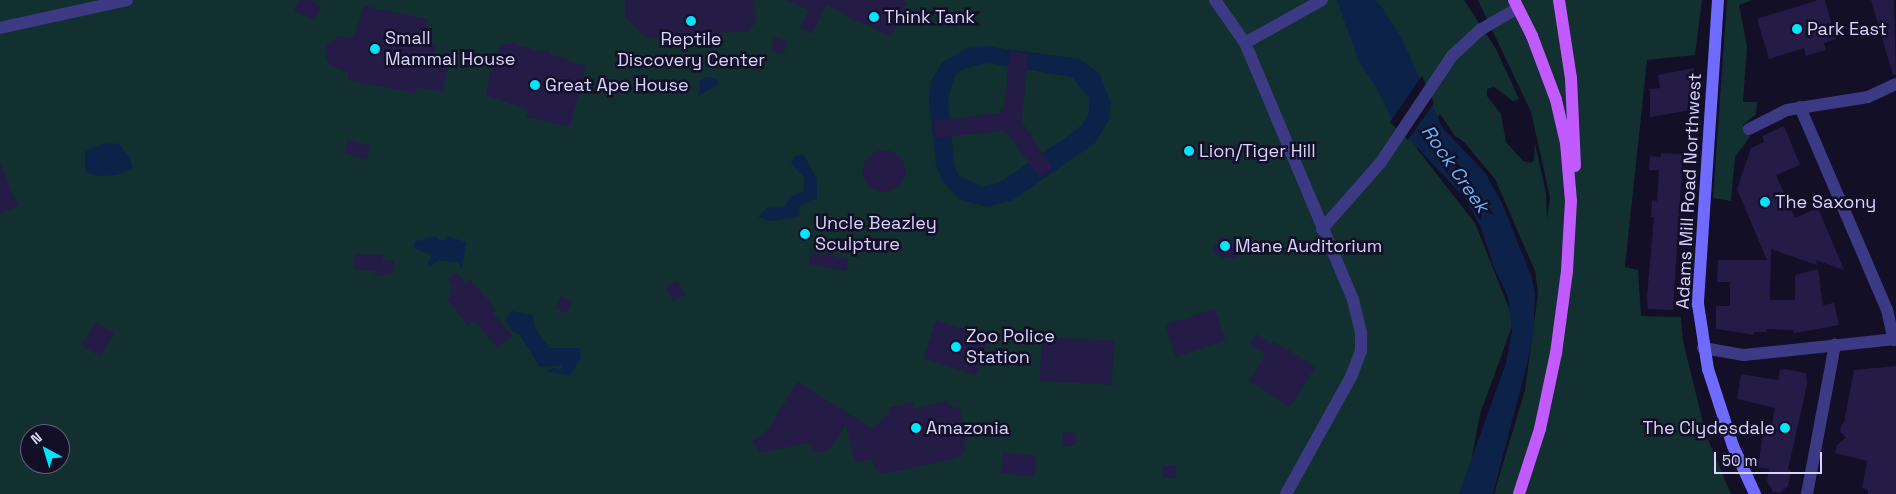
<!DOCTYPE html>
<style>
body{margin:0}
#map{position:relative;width:1896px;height:494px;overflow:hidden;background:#130f26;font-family:"Space Grotesk",sans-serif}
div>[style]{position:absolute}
.green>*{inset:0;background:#12302f}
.water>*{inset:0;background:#0c2248}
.pier>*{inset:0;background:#130f26}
.building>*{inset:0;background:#241b47;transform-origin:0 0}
.round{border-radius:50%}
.street>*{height:12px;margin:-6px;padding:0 6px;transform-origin:6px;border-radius:6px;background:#3d3a85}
.secondary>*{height:12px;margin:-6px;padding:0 6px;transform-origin:6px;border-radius:6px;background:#6f6bff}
.primary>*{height:12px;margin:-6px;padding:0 6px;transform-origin:6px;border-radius:6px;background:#c25bff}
.dots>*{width:14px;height:14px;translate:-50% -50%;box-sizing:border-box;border:2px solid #130f26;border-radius:50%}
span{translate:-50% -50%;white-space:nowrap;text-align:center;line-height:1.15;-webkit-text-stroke:5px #130f26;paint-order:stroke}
.poi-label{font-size:18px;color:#d9d4ff}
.left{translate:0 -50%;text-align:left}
.right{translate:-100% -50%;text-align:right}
.street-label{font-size:18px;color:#d9d4ff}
.water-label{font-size:19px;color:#62b6ff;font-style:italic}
.north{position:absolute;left:20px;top:424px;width:50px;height:50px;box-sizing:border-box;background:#130f26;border:1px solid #625e7d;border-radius:50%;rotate:321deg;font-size:14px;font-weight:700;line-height:20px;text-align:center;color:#d9d4ff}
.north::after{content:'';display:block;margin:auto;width:18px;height:22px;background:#00e5ff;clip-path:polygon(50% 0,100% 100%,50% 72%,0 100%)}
.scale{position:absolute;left:1714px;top:452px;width:108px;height:22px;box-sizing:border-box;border:2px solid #d9d4ff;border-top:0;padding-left:6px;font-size:15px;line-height:18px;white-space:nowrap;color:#d9d4ff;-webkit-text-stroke:4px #130f26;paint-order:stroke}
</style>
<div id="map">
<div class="green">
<i style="clip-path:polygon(evenodd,0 0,1464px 0,1496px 49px,1519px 99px,1513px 101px,1494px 87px,1487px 89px,1487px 96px,1501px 114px,1506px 142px,1523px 161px,1531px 163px,1534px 160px,1535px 143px,1546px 193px,1547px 219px,1550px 197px,1531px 112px,1478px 0,1702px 0,1695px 55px,1647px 60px,1625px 267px,1638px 270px,1641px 316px,1681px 317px,1683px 341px,1706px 435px,1731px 494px,1494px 494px,1525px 390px,1538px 293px,1535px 271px,1495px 179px,1464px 142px,1455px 136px,1440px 114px,1417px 149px,1475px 223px,1514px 321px,1480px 414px,1465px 494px,0 494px,0 0,30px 434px,60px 434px,60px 464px,30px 464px,30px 434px)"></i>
<i style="clip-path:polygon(1727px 0,1752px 0,1739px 5px,1747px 46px,1743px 102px,1757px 102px,1756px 114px,1743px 125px,1750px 137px,1735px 157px,1731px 201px,1713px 198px)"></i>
</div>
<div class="water">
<i style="clip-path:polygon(1337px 0,1375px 0,1382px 7px,1401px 37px,1442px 127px,1486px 174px,1502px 203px,1532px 278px,1535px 294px,1534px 327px,1528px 360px,1493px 494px,1459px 494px,1506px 363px,1512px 330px,1508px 297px,1493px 265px,1482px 230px,1466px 199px,1394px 123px,1375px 85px,1359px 62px)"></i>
<i style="clip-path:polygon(evenodd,985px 46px,1080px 59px,1099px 73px,1111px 103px,1109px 120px,1095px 143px,1013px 200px,987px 207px,959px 199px,943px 182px,936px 165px,929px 100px,931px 81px,942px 63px,967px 48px,985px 46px,987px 63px,1072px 77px,1089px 98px,1089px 113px,1083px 124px,1068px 136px,1000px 182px,982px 187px,958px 175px,954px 164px,948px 100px,954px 77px,963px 69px,987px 63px)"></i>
<i style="clip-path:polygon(705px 77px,718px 79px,718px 84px,697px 97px,700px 90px,699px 81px)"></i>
<i style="clip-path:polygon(104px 143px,119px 144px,130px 158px,132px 168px,117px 175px,100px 176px,85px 172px,85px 152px)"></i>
<i style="clip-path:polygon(803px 154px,817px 179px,817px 200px,811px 200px,800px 206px,799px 217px,771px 221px,758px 217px,767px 208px,786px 206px,789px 197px,803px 192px,805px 178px,791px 164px,794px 157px)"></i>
<i style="clip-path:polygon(436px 236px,439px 241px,446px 239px,446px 236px,466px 242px,462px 270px,459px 263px,438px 260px,431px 266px,428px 264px,431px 255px,414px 248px,414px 242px,418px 240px,424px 241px,424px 238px)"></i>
<i style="clip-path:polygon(511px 311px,533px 315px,535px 328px,549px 348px,580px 348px,581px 358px,570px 375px,546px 372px,552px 368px,561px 369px,563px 365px,540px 367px,520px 335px,511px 330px,506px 320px)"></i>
</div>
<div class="pier">
<i style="clip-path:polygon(1422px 76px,1434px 103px,1408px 140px,1390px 122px)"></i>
</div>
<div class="building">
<i style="clip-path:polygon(299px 0,310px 0,321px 6px,314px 20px,294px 11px)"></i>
<i style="clip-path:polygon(625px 0,754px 0,755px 23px,748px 31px,647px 38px,626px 18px)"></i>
<i style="clip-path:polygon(786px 0,902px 0,908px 3px,891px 37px,861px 22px,848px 19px,846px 14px,826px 5px,812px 34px,800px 28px,809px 10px)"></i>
<i style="clip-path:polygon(1818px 0,1825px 0,1836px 39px,1824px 43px,1826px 50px,1806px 56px,1804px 48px,1769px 59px,1757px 19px)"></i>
<i style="clip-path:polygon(1871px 0,1894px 0,1896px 74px,1893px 75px)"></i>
<i style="clip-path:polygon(364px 6px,428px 19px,425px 33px,430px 34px,428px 43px,436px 45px,434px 53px,450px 56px,443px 92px,418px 87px,414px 93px,348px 80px,348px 73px,329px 64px,325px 55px,327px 45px,339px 36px,354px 38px)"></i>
<i style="left:774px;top:38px;width:13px;height:13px;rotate:13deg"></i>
<i style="clip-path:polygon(515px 41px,517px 45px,543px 52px,547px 50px,550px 54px,586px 66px,570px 127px,526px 117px,528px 110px,486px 95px,493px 59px,496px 60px,501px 43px,508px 45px)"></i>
<i style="clip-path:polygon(1010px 52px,1028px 54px,1022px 122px,1053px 168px,1039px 177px,1011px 137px,1002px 131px,936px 138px,933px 121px,998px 113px,1004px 108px)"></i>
<i style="clip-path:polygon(1694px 68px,1691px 110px,1650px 117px,1650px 89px,1660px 88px,1658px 75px)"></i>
<i style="clip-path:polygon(1784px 126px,1800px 165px,1776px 175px,1785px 195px,1795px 218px,1818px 208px,1844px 270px,1816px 260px,1817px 265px,1771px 249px,1770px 300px,1795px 300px,1795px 275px,1818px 269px,1823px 305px,1834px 303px,1839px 325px,1794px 333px,1793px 330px,1766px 329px,1767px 332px,1754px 332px,1754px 335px,1716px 329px,1716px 306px,1730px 306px,1730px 282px,1717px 282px,1718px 260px,1767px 260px,1737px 189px,1751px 148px,1764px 142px,1762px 136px)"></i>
<i style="left:348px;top:140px;width:23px;height:14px;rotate:15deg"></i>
<i class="round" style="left:863px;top:150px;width:42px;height:42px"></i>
<i style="clip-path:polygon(1661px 153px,1683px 154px,1673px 310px,1648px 309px,1647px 296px,1654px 217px,1651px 217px,1652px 200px,1657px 201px,1659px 170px,1649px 170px,1650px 156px,1661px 157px)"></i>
<i style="clip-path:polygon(0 163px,18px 206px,0 214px)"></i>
<i style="clip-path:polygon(1222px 235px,1233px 242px,1237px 257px,1224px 258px,1212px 251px)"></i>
<i style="clip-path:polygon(831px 250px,835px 257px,848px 259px,847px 271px,809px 265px,811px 253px,825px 255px)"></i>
<i style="clip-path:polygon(354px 254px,383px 255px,383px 260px,394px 261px,393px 274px,375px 276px,376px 271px,355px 270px)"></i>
<i style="clip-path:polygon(457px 272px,466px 283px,470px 279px,497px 310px,493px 313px,512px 336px,497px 347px,474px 320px,468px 325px,447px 299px,451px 295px,449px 292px,453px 285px,448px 279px)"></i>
<i style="left:677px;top:281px;width:16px;height:13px;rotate:60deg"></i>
<i style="left:561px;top:296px;width:13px;height:13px;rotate:27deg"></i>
<i style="left:1215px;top:309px;width:33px;height:52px;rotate:72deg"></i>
<i style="left:936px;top:320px;width:55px;height:40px;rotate:18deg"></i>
<i style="left:95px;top:322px;width:22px;height:27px;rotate:30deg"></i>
<i style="clip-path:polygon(1256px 334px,1272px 344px,1274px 341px,1315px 367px,1290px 407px,1249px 381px,1266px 354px,1250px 345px)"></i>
<i style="left:1042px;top:337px;width:72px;height:44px;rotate:3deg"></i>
<i style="clip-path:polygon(1896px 366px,1896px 494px,1868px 494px,1868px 490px,1862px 488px,1867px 461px,1835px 453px,1837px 445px,1846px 438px,1840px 431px,1841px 425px,1844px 422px,1854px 370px)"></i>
<i style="clip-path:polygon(1785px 369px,1806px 373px,1807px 385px,1788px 469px,1791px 470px,1788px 486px,1780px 493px,1773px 492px,1767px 481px,1769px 469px,1758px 467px,1762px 440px,1764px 433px,1771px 429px,1775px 408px,1737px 399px,1741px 374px,1778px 380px,1780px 370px)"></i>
<i style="clip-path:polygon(798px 382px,873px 429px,890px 412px,888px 408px,914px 402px,912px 409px,946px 401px,954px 408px,959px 406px,966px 437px,964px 452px,958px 458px,883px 474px,875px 469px,872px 459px,855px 463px,846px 424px,831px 448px,824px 452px,815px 451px,807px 443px,761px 453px,753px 441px,766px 432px)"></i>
<i style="left:1074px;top:431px;width:14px;height:12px;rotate:82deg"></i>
<i style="left:1003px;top:452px;width:34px;height:21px;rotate:7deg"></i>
<i style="left:1163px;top:466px;width:13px;height:12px"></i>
</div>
<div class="street">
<i style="left:1215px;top:0;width:52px;rotate:55.1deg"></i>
<i style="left:1245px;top:43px;width:36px;rotate:67deg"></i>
<i style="left:1259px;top:76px;width:243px;rotate:67.2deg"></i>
<i style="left:1353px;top:300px;width:34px;rotate:76deg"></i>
<i style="left:1361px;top:333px;width:18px;rotate:90deg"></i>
<i style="left:1361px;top:351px;width:26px;rotate:111deg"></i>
<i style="left:1352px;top:375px;width:136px;rotate:119deg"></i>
<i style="left:0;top:28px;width:130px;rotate:-12.4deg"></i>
<i style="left:1245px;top:43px;width:88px;rotate:-29.2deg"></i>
<i style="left:1800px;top:107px;width:221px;rotate:66.8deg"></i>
<i style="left:1887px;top:310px;width:31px;rotate:77deg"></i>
<i style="left:1749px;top:129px;width:42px;rotate:-26.6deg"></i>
<i style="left:1787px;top:110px;width:82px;rotate:-9.1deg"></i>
<i style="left:1868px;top:97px;width:31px;rotate:-25deg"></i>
<i style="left:1322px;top:229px;width:89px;rotate:-48.6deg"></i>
<i style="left:1381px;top:162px;width:128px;rotate:-56.2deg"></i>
<i style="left:1452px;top:56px;width:38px;rotate:-43deg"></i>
<i style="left:1480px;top:30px;width:44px;rotate:-30.1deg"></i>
<i style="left:1703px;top:348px;width:42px;rotate:9.7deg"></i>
<i style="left:1744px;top:355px;width:153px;rotate:-6deg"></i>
<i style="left:1807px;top:494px;width:152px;rotate:-79.4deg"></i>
</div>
<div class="secondary">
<i style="left:1718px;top:0;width:305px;rotate:93.8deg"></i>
<i style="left:1698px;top:304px;width:66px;rotate:81.3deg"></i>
<i style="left:1708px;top:369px;width:81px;rotate:72deg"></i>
<i style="left:1733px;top:446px;width:53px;rotate:65.4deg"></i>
</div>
<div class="primary">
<i style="left:1514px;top:0;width:40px;rotate:63.4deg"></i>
<i style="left:1532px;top:36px;width:68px;rotate:69.4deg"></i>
<i style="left:1556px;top:100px;width:44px;rotate:76.9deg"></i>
<i style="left:1566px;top:143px;width:58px;rotate:85.1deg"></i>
<i style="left:1571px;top:201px;width:70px;rotate:93.3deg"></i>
<i style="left:1567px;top:271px;width:83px;rotate:97.6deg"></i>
<i style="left:1556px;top:353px;width:78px;rotate:101.9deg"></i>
<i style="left:1540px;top:429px;width:68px;rotate:107.9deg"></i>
<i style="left:1559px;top:0;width:79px;rotate:81.3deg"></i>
<i style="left:1571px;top:78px;width:88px;rotate:87.4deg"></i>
</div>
<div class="dots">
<i style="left:874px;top:17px;background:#00e5ff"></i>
<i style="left:691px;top:21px;background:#00e5ff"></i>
<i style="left:1797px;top:29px;background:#00e5ff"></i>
<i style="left:375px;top:49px;background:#00e5ff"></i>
<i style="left:535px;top:85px;background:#00e5ff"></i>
<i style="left:1189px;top:151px;background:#00e5ff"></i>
<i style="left:1765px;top:202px;background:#00e5ff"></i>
<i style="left:805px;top:234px;background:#00e5ff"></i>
<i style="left:1225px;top:246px;background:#00e5ff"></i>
<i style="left:956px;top:347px;background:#00e5ff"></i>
<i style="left:916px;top:428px;background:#00e5ff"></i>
<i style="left:1785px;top:428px;background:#00e5ff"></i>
</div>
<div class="poi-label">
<span class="left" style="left:884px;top:17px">Think Tank</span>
<span class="left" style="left:1807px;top:29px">Park East</span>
<span class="left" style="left:385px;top:49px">Small<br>Mammal House</span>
<span style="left:691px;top:50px">Reptile<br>Discovery Center</span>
<span class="left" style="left:545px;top:85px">Great Ape House</span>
<span class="left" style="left:1199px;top:151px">Lion/Tiger Hill</span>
<span class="left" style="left:1775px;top:202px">The Saxony</span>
<span class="left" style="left:815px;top:234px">Uncle Beazley<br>Sculpture</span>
<span class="left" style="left:1235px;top:246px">Mane Auditorium</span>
<span class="left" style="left:966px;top:347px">Zoo Police<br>Station</span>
<span class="left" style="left:926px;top:428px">Amazonia</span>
<span class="right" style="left:1775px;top:428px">The Clydesdale</span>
</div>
<div class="street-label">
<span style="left:1689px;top:191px;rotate:-87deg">Adams Mill Road Northwest</span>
</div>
<div class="water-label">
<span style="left:1455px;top:169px;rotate:55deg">Rock Creek</span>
</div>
<div class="north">N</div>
<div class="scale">50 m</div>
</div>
